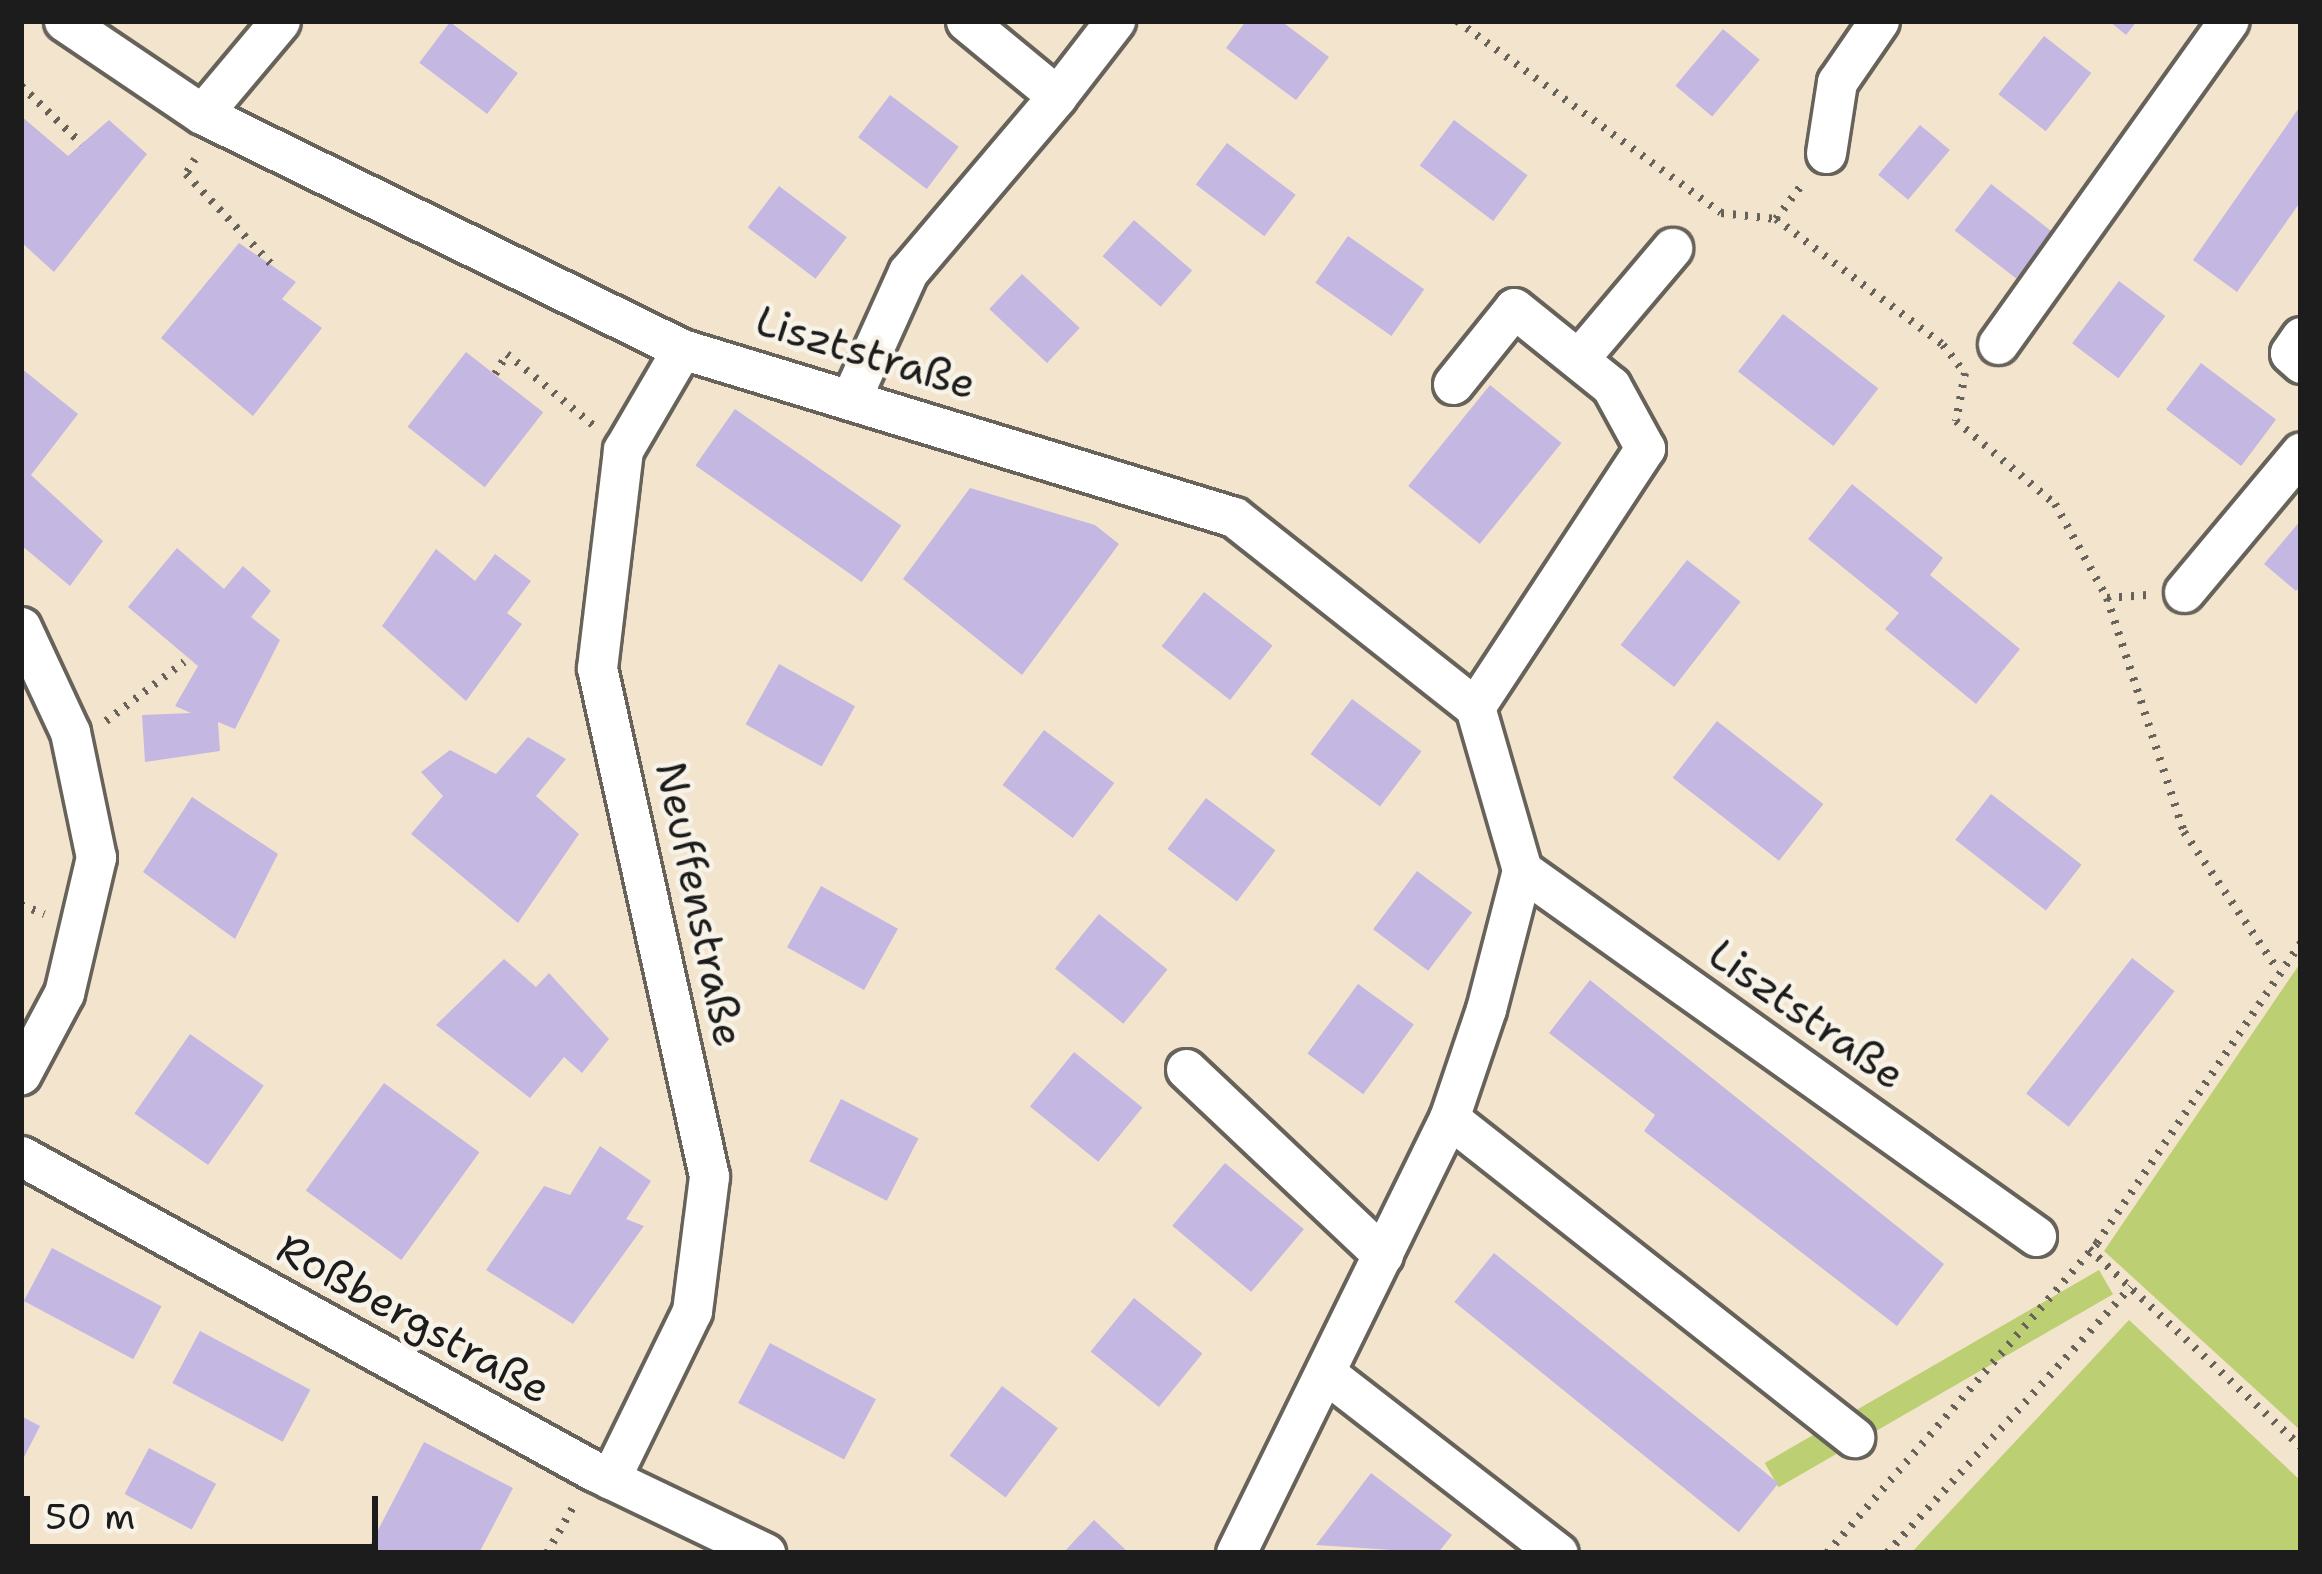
<!DOCTYPE html>
<meta charset="utf-8">
<style>
body{margin:0}
#map{position:relative;width:2322px;height:1574px;overflow:hidden;background:#f3e5cd;font-family:"Shantell Sans",sans-serif}
div>[style]{position:absolute}
.green>*{inset:0;background:#bccf72;transform-origin:0 0}
.building>*{inset:0;background:#c4b7e2;transform-origin:0 0}
.path>*{height:8px;margin-top:-4px;transform-origin:0;background:repeating-linear-gradient(90deg,#67625a 0 3px,transparent 0 12px)}
.roads{filter:drop-shadow(3px 0 #67625a) drop-shadow(-3px 0 #67625a) drop-shadow(0 3px #67625a) drop-shadow(0 -3px #67625a)}
.minor>*{height:39px;margin:-19.5px;padding:0 19.5px;transform-origin:19.5px;border-radius:19.5px;background:#fff}
span{translate:-50% -50%;white-space:nowrap;text-align:center;line-height:1.15;-webkit-text-stroke:9px #f7f3e8;paint-order:stroke}
.street-label{font-size:42px;color:#1c1c1c}
.frame{position:absolute;inset:0;border:24px solid #1c1c1c;pointer-events:none}
.scale{position:absolute;left:24px;top:1496px;width:354px;height:54px;box-sizing:border-box;border:6px solid #1c1c1c;border-top:0;padding-left:15px;font-size:36px;line-height:42px;white-space:nowrap;color:#1c1c1c;-webkit-text-stroke:9px #f7f3e8;paint-order:stroke}
</style>
<div id="map">
<div class="green">
<i style="clip-path:polygon(2301px 962px,2301px 1431px,2104px 1251px)"></i>
<i style="left:2099px;top:1270px;width:28px;height:386px;rotate:60deg"></i>
<i style="clip-path:polygon(2129px 1320px,2301px 1481px,2301px 1553px,1911px 1553px)"></i>
</div>
<div class="building">
<i style="clip-path:polygon(1246px 21px,1281px 21px,1329px 57px,1296px 100px,1226px 48px)"></i>
<i style="clip-path:polygon(2109px 21px,2137px 21px,2126px 35px)"></i>
<i style="left:450px;top:22px;width:85px;height:51px;rotate:37deg"></i>
<i style="left:1723px;top:29px;width:48px;height:74px;rotate:40deg"></i>
<i style="left:2044px;top:36px;width:60px;height:74px;rotate:38deg"></i>
<i style="left:890px;top:95px;width:86px;height:53px;rotate:37deg"></i>
<i style="clip-path:polygon(2301px 105px,2301px 201px,2237px 292px,2193px 260px)"></i>
<i style="clip-path:polygon(21px 116px,68px 156px,109px 120px,147px 154px,54px 272px,21px 242px)"></i>
<i style="left:1454px;top:120px;width:92px;height:57px;rotate:37deg"></i>
<i style="left:1920px;top:125px;width:39px;height:65px;rotate:40deg"></i>
<i style="left:1227px;top:143px;width:86px;height:52px;rotate:37deg"></i>
<i style="left:1991px;top:184px;width:78px;height:59px;rotate:38deg"></i>
<i style="left:779px;top:186px;width:85px;height:52px;rotate:37deg"></i>
<i style="left:1134px;top:220px;width:77px;height:48px;rotate:41deg"></i>
<i style="left:1348px;top:236px;width:93px;height:57px;rotate:35deg"></i>
<i style="clip-path:polygon(239px 243px,296px 282px,282px 299px,322px 328px,253px 416px,161px 338px)"></i>
<i style="left:1022px;top:274px;width:79px;height:48px;rotate:43deg"></i>
<i style="left:2119px;top:281px;width:58px;height:78px;rotate:37deg"></i>
<i style="left:1783px;top:314px;width:121px;height:73px;rotate:38deg"></i>
<i style="left:466px;top:352px;width:98px;height:95px;rotate:38deg"></i>
<i style="left:2201px;top:363px;width:94px;height:58px;rotate:37deg"></i>
<i style="clip-path:polygon(21px 368px,78px 414px,31px 475px,103px 541px,70px 586px,21px 545px)"></i>
<i style="left:1490px;top:385px;width:92px;height:130px;rotate:39deg"></i>
<i style="left:735px;top:409px;width:203px;height:69px;rotate:35deg"></i>
<i style="clip-path:polygon(1852px 484px,1943px 558px,1930px 575px,2020px 649px,1976px 704px,1885px 629px,1899px 613px,1808px 539px)"></i>
<i style="clip-path:polygon(970px 488px,1095px 525px,1119px 544px,1022px 675px,903px 579px)"></i>
<i style="clip-path:polygon(2301px 520px,2301px 585px,2296px 591px,2264px 564px)"></i>
<i style="clip-path:polygon(177px 548px,224px 589px,243px 566px,271px 591px,251px 617px,280px 640px,235px 729px,218px 722px,220px 751px,145px 762px,142px 715px,191px 713px,175px 706px,198px 666px,128px 607px)"></i>
<i style="clip-path:polygon(436px 549px,475px 581px,495px 554px,531px 581px,507px 613px,522px 624px,466px 701px,382px 626px)"></i>
<i style="left:1687px;top:560px;width:68px;height:108px;rotate:38deg"></i>
<i style="left:1204px;top:592px;width:87px;height:69px;rotate:38deg"></i>
<i style="left:779px;top:664px;width:87px;height:69px;rotate:29deg"></i>
<i style="left:1352px;top:699px;width:87px;height:69px;rotate:37deg"></i>
<i style="left:1717px;top:721px;width:135px;height:72px;rotate:38deg"></i>
<i style="left:1044px;top:730px;width:88px;height:69px;rotate:37deg"></i>
<i style="clip-path:polygon(528px 737px,566px 759px,536px 796px,579px 834px,518px 923px,411px 834px,443px 796px,421px 772px,450px 750px,496px 774px)"></i>
<i style="left:1991px;top:794px;width:115px;height:58px;rotate:38deg"></i>
<i style="clip-path:polygon(192px 797px,278px 854px,235px 939px,143px 872px)"></i>
<i style="left:1206px;top:798px;width:87px;height:64px;rotate:37deg"></i>
<i style="left:1417px;top:871px;width:69px;height:73px;rotate:37deg"></i>
<i style="left:821px;top:886px;width:88px;height:70px;rotate:29deg"></i>
<i style="left:1099px;top:914px;width:88px;height:70px;rotate:39deg"></i>
<i style="left:2132px;top:958px;width:54px;height:172px;rotate:38deg"></i>
<i style="clip-path:polygon(504px 959px,536px 987px,549px 973px,609px 1039px,582px 1073px,564px 1057px,530px 1098px,436px 1025px)"></i>
<i style="clip-path:polygon(1590px 980px,1944px 1264px,1897px 1326px,1644px 1131px,1655px 1115px,1549px 1033px)"></i>
<i style="left:1358px;top:984px;width:69px;height:86px;rotate:36deg"></i>
<i style="left:190px;top:1034px;width:90px;height:97px;rotate:35deg"></i>
<i style="left:1074px;top:1052px;width:88px;height:70px;rotate:39deg"></i>
<i style="left:384px;top:1083px;width:118px;height:133px;rotate:36deg"></i>
<i style="left:841px;top:1099px;width:87px;height:70px;rotate:27deg"></i>
<i style="clip-path:polygon(600px 1146px,651px 1181px,626px 1219px,644px 1226px,573px 1324px,486px 1270px,544px 1186px,570px 1195px)"></i>
<i style="left:1225px;top:1163px;width:103px;height:82px;rotate:40deg"></i>
<i style="left:52px;top:1248px;width:124px;height:60px;rotate:28deg"></i>
<i style="left:1494px;top:1253px;width:366px;height:63px;rotate:39deg"></i>
<i style="left:1134px;top:1298px;width:88px;height:69px;rotate:39deg"></i>
<i style="left:200px;top:1331px;width:125px;height:59px;rotate:28deg"></i>
<i style="left:770px;top:1343px;width:120px;height:68px;rotate:28deg"></i>
<i style="left:1002px;top:1386px;width:70px;height:87px;rotate:37deg"></i>
<i style="clip-path:polygon(21px 1416px,40px 1426px,21px 1463px)"></i>
<i style="clip-path:polygon(424px 1442px,513px 1488px,479px 1553px,366px 1553px)"></i>
<i style="left:149px;top:1448px;width:76px;height:52px;rotate:28deg"></i>
<i style="clip-path:polygon(1371px 1473px,1452px 1535px,1438px 1553px,1316px 1545px)"></i>
<i style="clip-path:polygon(1094px 1520px,1129px 1553px,1063px 1553px)"></i>
</div>
<div class="path">
<i style="left:1457px;top:21px;width:326px;rotate:36deg"></i>
<i style="left:1721px;top:213px;width:55px;rotate:6.2deg"></i>
<i style="left:1776px;top:219px;width:209px;rotate:37deg"></i>
<i style="left:1943px;top:345px;width:36px;rotate:52deg"></i>
<i style="left:1965px;top:373px;width:49px;rotate:100.6deg"></i>
<i style="left:1956px;top:421px;width:129px;rotate:40deg"></i>
<i style="left:2055px;top:504px;width:107px;rotate:61deg"></i>
<i style="left:2107px;top:598px;width:246px;rotate:71.8deg"></i>
<i style="left:2184px;top:832px;width:163px;rotate:55.7deg"></i>
<i style="left:21px;top:86px;width:84px;rotate:43.6deg"></i>
<i style="left:195px;top:159px;width:17px;rotate:121deg"></i>
<i style="left:186px;top:174px;width:127px;rotate:46.6deg"></i>
<i style="left:1776px;top:219px;width:40px;rotate:-53deg"></i>
<i style="left:495px;top:374px;width:23px;rotate:-59deg"></i>
<i style="left:507px;top:354px;width:113px;rotate:39.6deg"></i>
<i style="left:2107px;top:598px;width:40px;rotate:-4.3deg"></i>
<i style="left:106px;top:721px;width:98px;rotate:-37.1deg"></i>
<i style="left:21px;top:905px;width:25px;rotate:21deg"></i>
<i style="left:2089px;top:1249px;width:290px;rotate:43deg"></i>
<i style="left:547px;top:1553px;width:53px;rotate:-60.5deg"></i>
<i style="left:1827px;top:1553px;width:411px;rotate:-48.9deg"></i>
<i style="left:2097px;top:1243px;width:363px;rotate:-55.8deg"></i>
<i style="left:1887px;top:1553px;width:361px;rotate:-47.5deg"></i>
</div>
<div class="roads">
<div class="minor">
<i style="left:64px;top:21px;width:166px;rotate:34deg"></i>
<i style="left:202px;top:114px;width:534px;rotate:26.09deg"></i>
<i style="left:682px;top:349px;width:577px;rotate:16.93deg"></i>
<i style="left:1234px;top:517px;width:307px;rotate:38.3deg"></i>
<i style="left:1475px;top:707px;width:170px;rotate:73.9deg"></i>
<i style="left:1522px;top:870px;width:144px;rotate:104.5deg"></i>
<i style="left:1486px;top:1009px;width:115px;rotate:108.7deg"></i>
<i style="left:1449px;top:1118px;width:484px;rotate:116.1deg"></i>
<i style="left:1057px;top:96px;width:95px;rotate:-52.3deg"></i>
<i style="left:202px;top:114px;width:121px;rotate:-50deg"></i>
<i style="left:1826px;top:153px;width:72px;rotate:-81.2deg"></i>
<i style="left:1837px;top:82px;width:74px;rotate:-55.5deg"></i>
<i style="left:2301px;top:337px;width:19px;rotate:125deg"></i>
<i style="left:2290px;top:353px;width:15px;rotate:42deg"></i>
<i style="left:1998px;top:344px;width:397px;rotate:-54.5deg"></i>
<i style="left:1580px;top:357px;width:143px;rotate:-49.8deg"></i>
<i style="left:1453px;top:384px;width:97px;rotate:-51.2deg"></i>
<i style="left:1514px;top:308px;width:124px;rotate:38.8deg"></i>
<i style="left:1611px;top:386px;width:71px;rotate:61.3deg"></i>
<i style="left:1645px;top:448px;width:310px;rotate:123.3deg"></i>
<i style="left:852px;top:396px;width:136px;rotate:-65.7deg"></i>
<i style="left:908px;top:272px;width:231px;rotate:-49.7deg"></i>
<i style="left:1057px;top:96px;width:118px;rotate:-140.5deg"></i>
<i style="left:2184px;top:592px;width:182px;rotate:-50.1deg"></i>
<i style="left:21px;top:627px;width:116px;rotate:65deg"></i>
<i style="left:70px;top:732px;width:128px;rotate:78.3deg"></i>
<i style="left:96px;top:857px;width:140px;rotate:103.2deg"></i>
<i style="left:64px;top:993px;width:92px;rotate:118deg"></i>
<i style="left:1522px;top:870px;width:631px;rotate:35.45deg"></i>
<i style="left:1186px;top:1069px;width:271px;rotate:43.4deg"></i>
<i style="left:1449px;top:1118px;width:516px;rotate:38.23deg"></i>
<i style="left:21px;top:1156px;width:654px;rotate:28.8deg"></i>
<i style="left:594px;top:1471px;width:190px;rotate:25.6deg"></i>
<i style="left:1327px;top:1374px;width:292px;rotate:37.8deg"></i>
<i style="left:610px;top:1479px;width:187px;rotate:-64deg"></i>
<i style="left:692px;top:1311px;width:136px;rotate:-82.8deg"></i>
<i style="left:709px;top:1176px;width:520px;rotate:-102.43deg"></i>
<i style="left:597px;top:668px;width:220px;rotate:-83.2deg"></i>
<i style="left:623px;top:450px;width:117px;rotate:-59.7deg"></i>
</div>
</div>
<div class="street-label">
<span style="left:866px;top:352px;rotate:17deg">Lisztstraße</span>
<span style="left:700px;top:904px;rotate:78deg">Neuffenstraße</span>
<span style="left:1807px;top:1014px;rotate:35deg">Lisztstraße</span>
<span style="left:414px;top:1318px;rotate:29deg">Roßbergstraße</span>
</div>
<div class="frame"></div>
<div class="scale">50 m</div>
</div>
